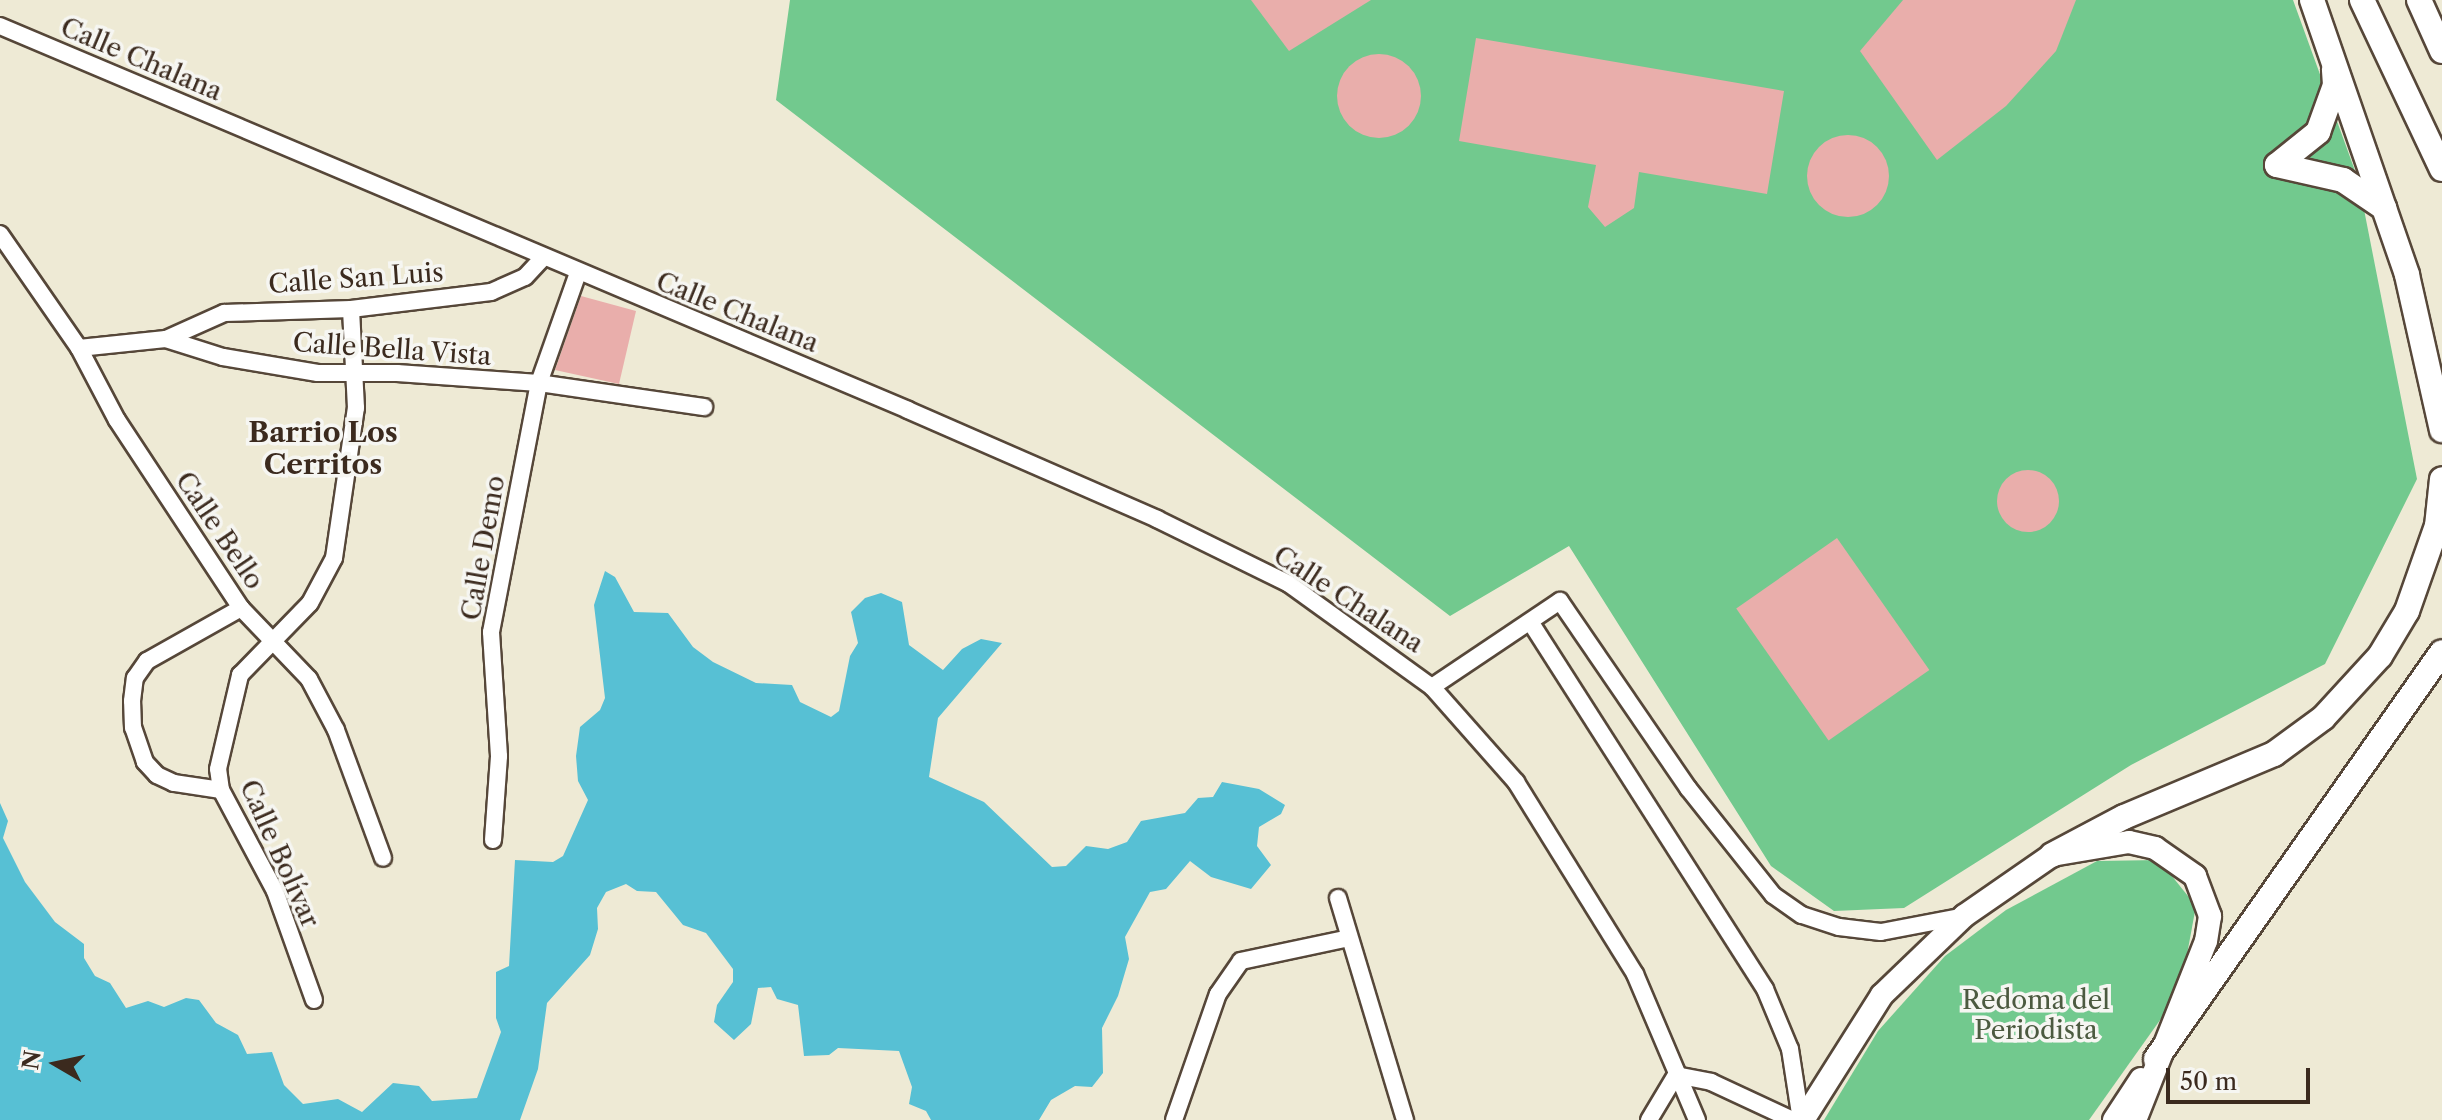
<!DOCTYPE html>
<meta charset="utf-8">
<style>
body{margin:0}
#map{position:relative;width:2442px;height:1120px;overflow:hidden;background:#eeead5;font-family:"Libre Caslon Text",serif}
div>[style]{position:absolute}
.green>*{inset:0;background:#72c98e}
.water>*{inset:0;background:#57c0d4}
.building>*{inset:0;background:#e9aeab;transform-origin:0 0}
.round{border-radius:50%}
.roads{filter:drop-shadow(2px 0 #564739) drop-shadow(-2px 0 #564739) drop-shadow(0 2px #564739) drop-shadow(0 -2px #564739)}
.street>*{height:16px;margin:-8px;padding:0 8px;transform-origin:8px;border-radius:8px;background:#fff}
.secondary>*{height:22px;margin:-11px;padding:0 11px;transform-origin:11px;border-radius:11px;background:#fff}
.primary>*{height:24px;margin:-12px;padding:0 12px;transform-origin:12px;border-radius:12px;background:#fff}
span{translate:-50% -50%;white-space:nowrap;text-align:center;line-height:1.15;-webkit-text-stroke:7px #f6f6f2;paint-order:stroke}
.street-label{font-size:26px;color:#3b2a1e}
.park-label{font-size:26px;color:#4c5a40}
.neighbourhood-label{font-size:28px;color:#3b2a1e;font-weight:700}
.north{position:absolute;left:16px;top:1024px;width:80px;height:80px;-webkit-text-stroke:6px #f6f6f2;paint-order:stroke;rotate:279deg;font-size:22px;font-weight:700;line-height:32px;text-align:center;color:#3b2a1e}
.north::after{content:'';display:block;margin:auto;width:28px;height:36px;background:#3b2a1e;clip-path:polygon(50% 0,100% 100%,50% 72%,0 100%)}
.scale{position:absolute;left:2166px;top:1068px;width:144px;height:36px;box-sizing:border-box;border:4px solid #3b2a1e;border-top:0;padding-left:10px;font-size:24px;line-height:28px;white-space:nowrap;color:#3b2a1e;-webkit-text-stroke:6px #f6f6f2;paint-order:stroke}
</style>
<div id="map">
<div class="green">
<i style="clip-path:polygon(790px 0,2293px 0,2358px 179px,2417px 479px,2325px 664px,2131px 765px,1904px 908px,1834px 911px,1771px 866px,1569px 546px,1450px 616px,776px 100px)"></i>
<i style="clip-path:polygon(2159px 860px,2196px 906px,2180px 992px,2089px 1120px,1824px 1120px,1878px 1031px,1945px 956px,2006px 910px,2097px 861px)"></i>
</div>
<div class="water">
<i style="clip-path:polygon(605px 571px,615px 577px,634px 612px,668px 613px,693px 647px,713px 662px,756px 683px,792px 685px,800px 702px,831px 717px,839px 711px,850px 656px,858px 643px,851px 612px,865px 598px,881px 593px,902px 602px,909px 645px,943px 670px,962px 649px,981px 639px,1002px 643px,938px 718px,929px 777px,984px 802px,1052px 867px,1066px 866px,1086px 846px,1108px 849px,1127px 842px,1141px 821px,1185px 813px,1198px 798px,1213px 797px,1222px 782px,1259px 789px,1285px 805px,1281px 814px,1259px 827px,1257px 846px,1271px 865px,1251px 889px,1211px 877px,1190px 861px,1166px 889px,1150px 892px,1125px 937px,1129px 959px,1118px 996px,1102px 1028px,1103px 1073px,1092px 1087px,1075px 1086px,1051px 1100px,1039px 1120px,931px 1120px,926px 1111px,909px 1104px,912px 1087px,899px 1051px,838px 1048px,829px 1055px,804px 1056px,798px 1005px,777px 999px,771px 987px,758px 988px,751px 1024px,734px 1040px,714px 1022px,717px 1005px,733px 982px,733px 969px,706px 933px,683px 925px,656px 892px,637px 891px,626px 884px,606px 892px,597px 908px,598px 929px,590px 955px,547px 1003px,538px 1069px,520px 1120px,0 1120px,0 803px,8px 821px,3px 838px,25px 882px,55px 922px,84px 944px,84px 958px,95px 976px,110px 983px,126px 1008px,148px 1001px,164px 1007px,186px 998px,199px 1000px,216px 1023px,238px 1035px,247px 1054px,272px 1052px,284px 1085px,303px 1104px,338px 1099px,362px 1112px,393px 1083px,419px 1086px,432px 1101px,477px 1098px,501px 1032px,496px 1018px,496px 972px,509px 966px,515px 860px,553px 862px,563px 856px,588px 800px,578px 781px,576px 756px,580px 727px,600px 710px,605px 698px,594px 605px)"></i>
</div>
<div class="building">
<i style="clip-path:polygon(1251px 0,1371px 0,1289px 51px)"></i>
<i style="clip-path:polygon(1903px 0,2076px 0,2056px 51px,2006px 106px,1937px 160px,1860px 51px)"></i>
<i style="clip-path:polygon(1476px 38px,1784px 91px,1767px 194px,1639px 172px,1634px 208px,1605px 227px,1588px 207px,1596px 165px,1459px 141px)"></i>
<i class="round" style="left:1337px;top:54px;width:84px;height:84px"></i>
<i class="round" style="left:1807px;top:135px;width:82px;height:82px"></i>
<i style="clip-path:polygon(581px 296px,636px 311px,619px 384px,555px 370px)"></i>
<i class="round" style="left:1997px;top:470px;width:62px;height:62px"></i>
<i style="left:1837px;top:538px;width:161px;height:123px;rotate:55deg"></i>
</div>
<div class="roads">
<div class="street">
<i style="left:0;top:26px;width:986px;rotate:22.92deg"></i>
<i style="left:908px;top:410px;width:272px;rotate:23.6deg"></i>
<i style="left:1157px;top:519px;width:147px;rotate:26.2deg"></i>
<i style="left:1289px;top:584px;width:176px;rotate:35.8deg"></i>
<i style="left:1432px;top:687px;width:127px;rotate:48.5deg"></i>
<i style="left:1516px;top:782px;width:226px;rotate:58.2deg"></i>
<i style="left:1635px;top:974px;width:159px;rotate:67deg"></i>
<i style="left:0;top:234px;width:139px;rotate:55.3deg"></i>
<i style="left:79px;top:348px;width:81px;rotate:62.2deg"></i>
<i style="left:117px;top:420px;width:225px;rotate:56.6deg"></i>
<i style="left:241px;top:608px;width:98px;rotate:46.2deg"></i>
<i style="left:309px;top:679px;width:58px;rotate:62.1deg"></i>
<i style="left:336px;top:730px;width:136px;rotate:69.8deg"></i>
<i style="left:166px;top:339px;width:64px;rotate:-24.1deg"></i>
<i style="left:224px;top:313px;width:127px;rotate:-1.8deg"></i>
<i style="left:351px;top:309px;width:141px;rotate:-6.9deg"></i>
<i style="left:491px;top:292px;width:37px;rotate:-24deg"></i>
<i style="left:525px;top:277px;width:26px;rotate:-47deg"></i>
<i style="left:79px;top:348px;width:87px;rotate:-5.9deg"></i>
<i style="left:166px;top:339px;width:60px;rotate:17.5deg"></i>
<i style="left:223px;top:357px;width:96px;rotate:9.6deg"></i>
<i style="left:318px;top:373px;width:79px"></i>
<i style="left:397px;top:373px;width:142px;rotate:4deg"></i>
<i style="left:539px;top:383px;width:167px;rotate:8.3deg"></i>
<i style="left:1531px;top:623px;width:434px;rotate:57.4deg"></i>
<i style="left:1765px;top:989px;width:65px;rotate:67.4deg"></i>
<i style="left:1790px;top:1049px;width:72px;rotate:81.2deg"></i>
<i style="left:1432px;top:687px;width:154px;rotate:-33.9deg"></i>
<i style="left:1560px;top:601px;width:227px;rotate:55.6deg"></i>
<i style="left:1688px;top:788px;width:137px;rotate:51.5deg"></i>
<i style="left:1773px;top:895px;width:35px;rotate:35deg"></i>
<i style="left:1802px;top:915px;width:39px;rotate:18deg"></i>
<i style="left:1839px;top:927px;width:42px;rotate:6.8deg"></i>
<i style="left:1881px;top:932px;width:80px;rotate:-10.8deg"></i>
<i style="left:221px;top:790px;width:48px;rotate:-171.5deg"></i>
<i style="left:174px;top:783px;width:19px;rotate:-155deg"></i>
<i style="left:157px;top:775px;width:18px;rotate:-133deg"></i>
<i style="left:145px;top:762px;width:36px;rotate:-109deg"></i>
<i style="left:133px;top:728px;width:27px;rotate:-92deg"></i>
<i style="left:132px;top:701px;width:23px;rotate:-83deg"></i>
<i style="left:135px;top:678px;width:21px;rotate:-55deg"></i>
<i style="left:147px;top:661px;width:108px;rotate:-29.4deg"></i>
<i style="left:493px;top:840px;width:84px;rotate:-85.9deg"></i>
<i style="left:499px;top:756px;width:124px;rotate:-93.7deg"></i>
<i style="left:491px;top:632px;width:254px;rotate:-79.1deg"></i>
<i style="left:539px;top:383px;width:117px;rotate:-70.5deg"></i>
<i style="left:1338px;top:898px;width:232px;rotate:73.2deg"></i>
<i style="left:314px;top:1000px;width:116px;rotate:-109.7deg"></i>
<i style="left:275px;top:891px;width:115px;rotate:-118.1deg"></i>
<i style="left:221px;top:790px;width:21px;rotate:-98deg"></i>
<i style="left:218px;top:769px;width:97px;rotate:-76.8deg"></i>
<i style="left:240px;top:675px;width:100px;rotate:-45.8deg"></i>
<i style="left:310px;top:603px;width:51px;rotate:-61.9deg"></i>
<i style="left:334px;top:558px;width:152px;rotate:-81.7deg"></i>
<i style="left:356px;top:408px;width:99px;rotate:-92.9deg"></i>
<i style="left:1174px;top:1120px;width:133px;rotate:-70.8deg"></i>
<i style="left:1218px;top:994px;width:40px;rotate:-55.1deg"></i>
<i style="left:1241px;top:961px;width:110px;rotate:-12deg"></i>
<i style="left:1649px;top:1120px;width:52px;rotate:-59deg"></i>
<i style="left:1676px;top:1075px;width:36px;rotate:11deg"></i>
<i style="left:1711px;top:1082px;width:90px;rotate:24.9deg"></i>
</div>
<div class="secondary">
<i style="left:1803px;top:1120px;width:148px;rotate:-57.7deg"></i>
<i style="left:1882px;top:995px;width:114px;rotate:-43.9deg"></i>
<i style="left:1964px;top:916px;width:107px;rotate:-34.7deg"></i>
<i style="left:2052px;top:855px;width:78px;rotate:-9.6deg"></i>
<i style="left:2129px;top:842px;width:27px;rotate:13deg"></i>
<i style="left:2155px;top:848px;width:49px;rotate:35deg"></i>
<i style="left:2195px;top:876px;width:43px;rotate:69.4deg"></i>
<i style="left:2210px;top:916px;width:25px;rotate:99deg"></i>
<i style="left:2206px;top:941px;width:193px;rotate:111.6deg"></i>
<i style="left:2114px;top:1120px;width:49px;rotate:-56.6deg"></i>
</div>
<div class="primary">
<i style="left:2312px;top:0;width:291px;rotate:70.9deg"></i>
<i style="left:2407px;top:275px;width:159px;rotate:77.3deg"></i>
<i style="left:2362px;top:0;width:187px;rotate:64.7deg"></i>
<i style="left:2419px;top:0;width:56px;rotate:65.7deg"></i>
<i style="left:2277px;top:165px;width:53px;rotate:-38.8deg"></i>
<i style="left:2318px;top:132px;width:50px;rotate:-70.1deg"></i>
<i style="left:2335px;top:85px;width:15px;rotate:-94deg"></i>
<i style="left:2277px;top:165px;width:68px;rotate:12.8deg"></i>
<i style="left:2343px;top:180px;width:50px;rotate:34.3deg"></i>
<i style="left:2052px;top:855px;width:81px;rotate:-27.8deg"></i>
<i style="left:2124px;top:817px;width:163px;rotate:-22.8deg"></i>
<i style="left:2274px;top:754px;width:61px;rotate:-36.3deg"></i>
<i style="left:2323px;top:718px;width:84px;rotate:-47.4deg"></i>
<i style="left:2380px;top:656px;width:52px;rotate:-59deg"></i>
<i style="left:2407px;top:611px;width:90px;rotate:-70.6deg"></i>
<i style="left:2437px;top:526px;width:47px;rotate:-83.9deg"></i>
<i style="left:2156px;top:1059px;width:497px;rotate:-54.9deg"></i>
</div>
</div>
<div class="street-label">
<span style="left:141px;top:60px;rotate:23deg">Calle Chalana</span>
<span style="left:356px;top:279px;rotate:-4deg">Calle San Luis</span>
<span style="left:737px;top:313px;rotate:22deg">Calle Chalana</span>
<span style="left:392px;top:350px;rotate:4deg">Calle Bella Vista</span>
<span style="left:219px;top:531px;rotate:56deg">Calle Bello</span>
<span style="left:484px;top:548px;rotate:-80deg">Calle Demo</span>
<span style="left:1348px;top:600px;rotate:33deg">Calle Chalana</span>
<span style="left:279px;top:854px;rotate:66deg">Calle Bolívar</span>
</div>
<div class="park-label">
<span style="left:2036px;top:1016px">Redoma del<br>Periodista</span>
</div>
<div class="neighbourhood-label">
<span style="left:323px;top:448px">Barrio Los<br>Cerritos</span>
</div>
<div class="north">N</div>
<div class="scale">50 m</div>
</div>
